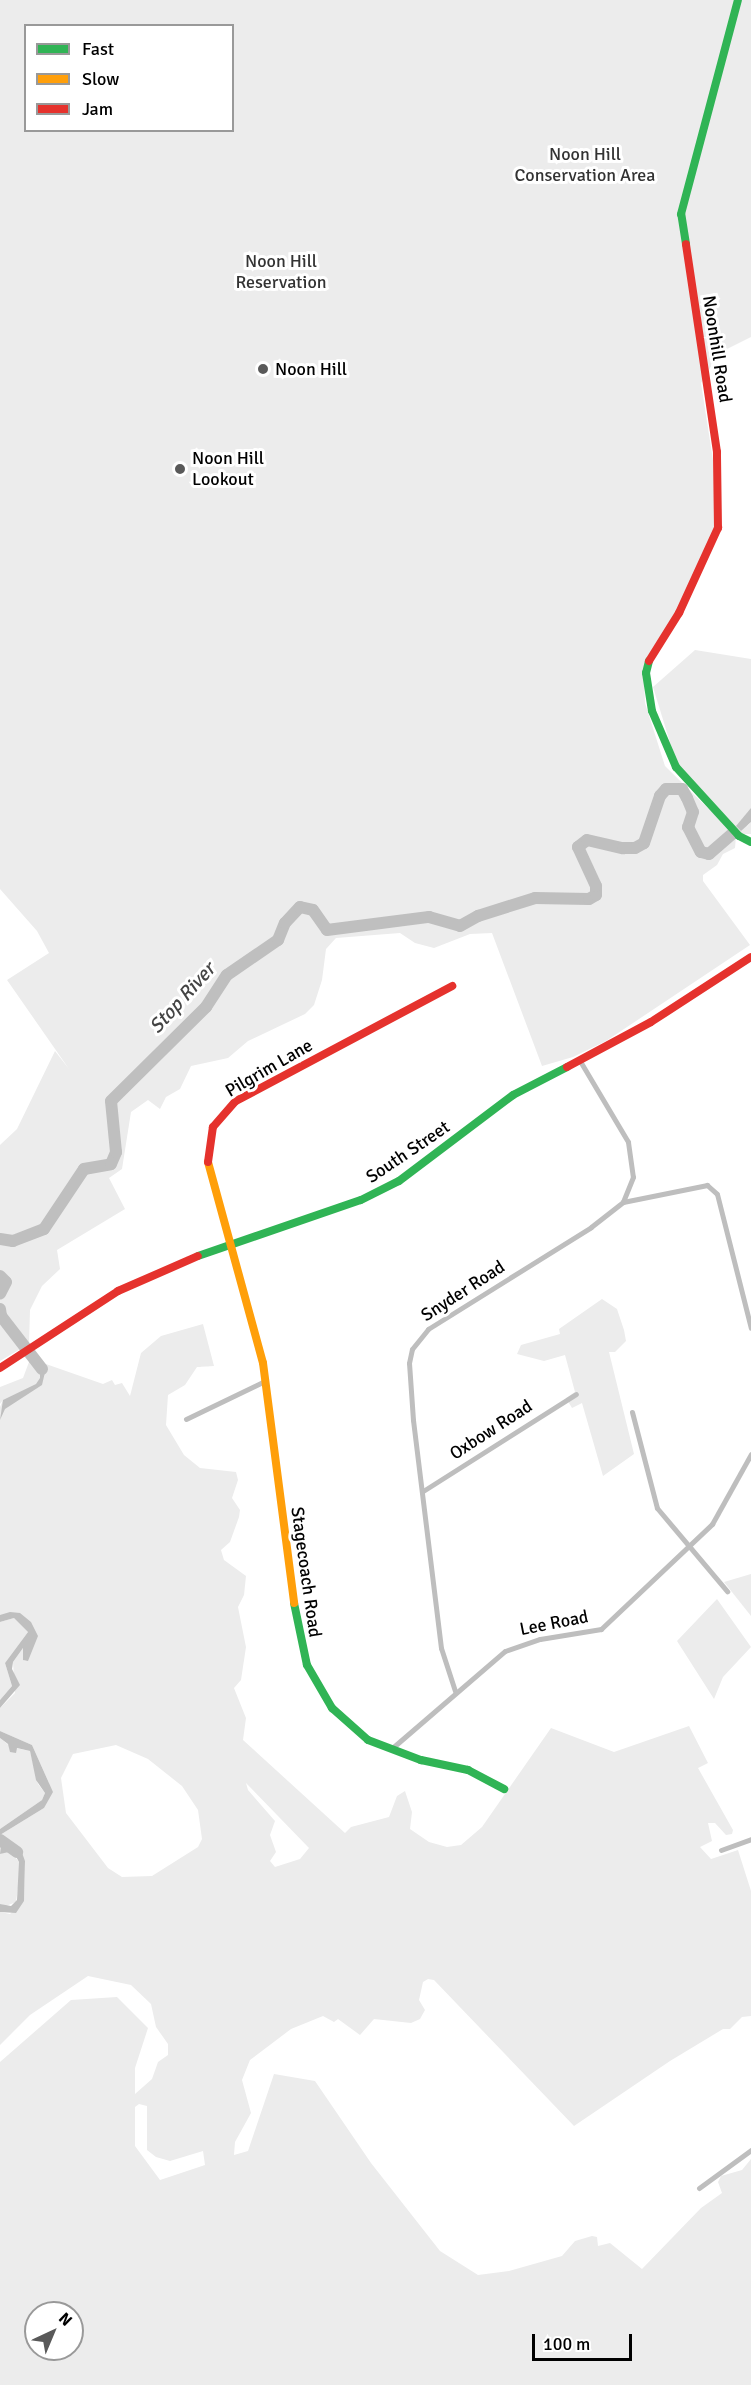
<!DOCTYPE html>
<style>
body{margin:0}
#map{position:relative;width:751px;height:2385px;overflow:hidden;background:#fff;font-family:Signika,sans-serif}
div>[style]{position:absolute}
.green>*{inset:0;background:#ececec}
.water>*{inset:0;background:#bfbfbf}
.river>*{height:12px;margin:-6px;padding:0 6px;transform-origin:6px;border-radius:6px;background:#bfbfbf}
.street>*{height:5px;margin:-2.5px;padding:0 2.5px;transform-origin:2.5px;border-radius:2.5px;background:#bebebe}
.fast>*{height:8px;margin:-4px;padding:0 4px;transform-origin:4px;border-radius:4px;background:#30b455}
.slow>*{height:8px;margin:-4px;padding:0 4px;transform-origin:4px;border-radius:4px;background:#ff9f0a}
.jam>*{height:8px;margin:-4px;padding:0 4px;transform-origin:4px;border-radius:4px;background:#e5322d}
.dots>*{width:16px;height:16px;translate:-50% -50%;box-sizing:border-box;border:3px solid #fff;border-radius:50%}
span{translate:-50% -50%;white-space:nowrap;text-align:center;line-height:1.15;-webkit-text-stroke:6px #fff;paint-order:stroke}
.park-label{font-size:18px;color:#333}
.street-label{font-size:18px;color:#000}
.poi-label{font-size:18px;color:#000}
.left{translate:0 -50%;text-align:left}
.water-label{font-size:20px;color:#444;font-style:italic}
.legend{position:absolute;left:24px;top:24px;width:210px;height:108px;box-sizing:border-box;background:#fff;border:2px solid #999;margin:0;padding:8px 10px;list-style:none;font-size:18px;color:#000}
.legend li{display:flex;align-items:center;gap:12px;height:30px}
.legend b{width:30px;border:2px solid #999}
.north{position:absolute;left:24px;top:2301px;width:60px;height:60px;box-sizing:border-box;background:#fff;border:2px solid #999;border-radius:50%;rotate:44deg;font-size:16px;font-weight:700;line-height:24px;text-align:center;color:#000}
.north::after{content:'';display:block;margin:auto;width:21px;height:27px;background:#595959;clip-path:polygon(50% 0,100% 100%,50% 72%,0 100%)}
.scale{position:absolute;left:532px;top:2334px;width:100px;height:27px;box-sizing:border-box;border:3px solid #000;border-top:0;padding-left:8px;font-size:18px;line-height:21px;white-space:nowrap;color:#000;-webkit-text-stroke:4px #fff;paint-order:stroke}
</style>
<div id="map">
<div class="green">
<i style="clip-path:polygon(evenodd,0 0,751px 0,751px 337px,719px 353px,701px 383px,715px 473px,715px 529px,644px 680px,645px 703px,665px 766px,736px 836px,735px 848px,723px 854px,717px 865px,703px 875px,703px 881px,750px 945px,606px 1041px,573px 1057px,542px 1066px,492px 933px,470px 934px,434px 948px,415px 943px,400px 933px,336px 938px,326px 949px,322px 980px,314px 1005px,305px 1014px,248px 1041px,228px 1058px,191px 1066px,180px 1089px,166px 1097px,160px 1109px,148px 1100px,131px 1112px,122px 1169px,109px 1178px,125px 1209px,57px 1250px,60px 1269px,42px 1286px,30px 1310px,29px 1344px,0 1361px,0 1145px,17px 1129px,55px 1051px,69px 1069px,7px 980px,49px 953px,37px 931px,0 889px,0 0,26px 26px,232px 26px,232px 130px,26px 130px,26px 26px)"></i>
<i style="clip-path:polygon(695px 650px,751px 659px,751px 820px,746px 828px,751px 822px,751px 834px,742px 834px,676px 762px,653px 687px)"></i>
<i style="clip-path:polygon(602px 1299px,617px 1309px,624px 1330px,626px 1341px,615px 1352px,609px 1352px,634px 1454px,603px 1476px,582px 1403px,572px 1408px,566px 1398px,575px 1392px,565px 1355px,544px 1361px,517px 1354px,521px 1345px,560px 1334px,559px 1329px)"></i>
<i style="clip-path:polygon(evenodd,203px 1324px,214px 1366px,197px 1367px,185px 1385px,168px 1395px,166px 1425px,184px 1455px,200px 1468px,236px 1472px,238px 1480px,232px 1498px,240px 1510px,239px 1517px,230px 1542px,221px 1550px,224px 1560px,246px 1576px,244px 1595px,238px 1607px,246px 1647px,241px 1680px,234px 1688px,246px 1718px,243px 1740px,345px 1833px,351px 1827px,389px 1817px,397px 1796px,405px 1791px,412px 1812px,410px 1829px,429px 1842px,447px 1847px,461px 1845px,482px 1827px,551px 1728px,614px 1752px,689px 1726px,708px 1763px,698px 1768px,733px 1830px,732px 1834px,726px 1835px,715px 1823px,708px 1823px,712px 1841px,700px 1847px,711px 1859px,738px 1850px,751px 1891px,751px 2016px,742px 2017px,730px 2029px,723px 2029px,670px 2061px,574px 2126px,434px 1980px,428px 1979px,423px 1982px,419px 2000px,425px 2010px,420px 2019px,411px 2023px,374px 2019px,360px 2035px,338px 2019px,334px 2022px,323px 2016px,291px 2029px,250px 2060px,242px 2080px,251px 2113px,235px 2142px,234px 2155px,248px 2151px,274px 2074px,315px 2081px,371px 2163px,440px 2251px,478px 2275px,509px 2271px,562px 2256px,575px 2241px,592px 2236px,597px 2237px,598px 2246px,610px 2243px,642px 2269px,701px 2208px,722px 2193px,718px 2182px,721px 2176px,742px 2170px,751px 2159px,751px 2385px,0 2385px,0 2062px,71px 2000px,117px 1997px,148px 2028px,135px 2068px,135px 2094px,152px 2079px,158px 2062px,168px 2055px,168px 2044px,156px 2027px,151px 2004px,131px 1985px,88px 1976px,30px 2015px,0 2045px,0 1912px,10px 1914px,24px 1900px,25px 1861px,13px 1844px,0 1843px,0 1835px,44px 1808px,49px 1783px,32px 1745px,0 1731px,0 1708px,15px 1693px,13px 1662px,23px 1648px,25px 1662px,31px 1622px,0 1615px,0 1407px,3px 1400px,0 1404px,0 1387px,23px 1378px,29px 1362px,34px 1363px,31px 1360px,36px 1357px,45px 1371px,43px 1363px,103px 1384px,112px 1380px,115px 1385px,122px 1383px,130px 1396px,141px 1353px,161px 1336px,203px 1324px,116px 1745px,148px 1759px,182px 1786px,198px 1810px,202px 1839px,198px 1847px,152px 1876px,122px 1877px,108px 1868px,66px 1813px,61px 1778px,73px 1754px,116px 1745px,203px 1324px,246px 1783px,309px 1848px,300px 1859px,275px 1867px,270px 1861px,276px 1852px,270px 1835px,275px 1821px,248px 1790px,246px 1783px,203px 1324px,139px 2104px,147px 2106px,147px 2150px,156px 2157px,170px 2161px,203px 2151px,205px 2165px,160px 2180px,135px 2146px,135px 2107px,139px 2104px,203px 1324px,36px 2313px,72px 2313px,72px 2349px,36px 2349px,36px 2313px)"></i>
<i style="clip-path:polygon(751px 1574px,751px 1616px,724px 1582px)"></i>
<i style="clip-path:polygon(717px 1599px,751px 1647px,723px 1677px,714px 1699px,677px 1641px)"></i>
<i style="clip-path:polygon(14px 1618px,28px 1632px,5px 1663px,12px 1686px,0 1700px,0 1622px)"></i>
<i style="clip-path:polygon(0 1738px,11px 1747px,30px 1751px,38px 1784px,45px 1793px,42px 1800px,0 1829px)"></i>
<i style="clip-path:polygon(10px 1850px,19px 1862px,19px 1881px,16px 1902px,6px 1906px,0 1904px,0 1854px)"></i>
</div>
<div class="water">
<i style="clip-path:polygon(751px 808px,751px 822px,741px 831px,736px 826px)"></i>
<i style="clip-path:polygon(35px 1359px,46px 1368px,42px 1385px,5px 1409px,0 1420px,3px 1400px,36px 1384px,40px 1378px,40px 1368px,29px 1362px)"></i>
<i style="clip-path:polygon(10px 1612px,20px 1613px,31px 1622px,38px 1636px,28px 1661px,23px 1660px,23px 1648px,13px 1662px,12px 1669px,20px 1685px,0 1708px,0 1700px,12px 1686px,5px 1663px,28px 1632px,14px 1618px,0 1622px,0 1615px)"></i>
<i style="clip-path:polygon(0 1731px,32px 1745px,53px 1792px,44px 1808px,0 1835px,0 1829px,42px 1800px,45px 1793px,36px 1780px,30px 1751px,17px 1748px,16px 1753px,10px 1752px,8px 1744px,0 1738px)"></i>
<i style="clip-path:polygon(1px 1843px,21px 1850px,25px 1861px,24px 1901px,16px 1913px,0 1912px,0 1904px,11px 1906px,17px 1900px,19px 1862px,13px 1851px,0 1854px)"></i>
</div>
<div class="river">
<i style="left:0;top:1239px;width:13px;rotate:9deg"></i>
<i style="left:13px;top:1241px;width:33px;rotate:-21deg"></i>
<i style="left:44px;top:1229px;width:72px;rotate:-56.3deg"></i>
<i style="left:84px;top:1169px;width:27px;rotate:-10deg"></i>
<i style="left:111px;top:1164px;width:13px;rotate:-67deg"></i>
<i style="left:116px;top:1152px;width:51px;rotate:-95.6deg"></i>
<i style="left:111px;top:1101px;width:134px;rotate:-44.7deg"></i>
<i style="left:206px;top:1007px;width:38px;rotate:-57deg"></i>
<i style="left:227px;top:975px;width:62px;rotate:-34.5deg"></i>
<i style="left:278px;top:940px;width:18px;rotate:-68deg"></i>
<i style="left:285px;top:923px;width:22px;rotate:-47deg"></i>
<i style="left:300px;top:907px;width:13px;rotate:13deg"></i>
<i style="left:313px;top:910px;width:24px;rotate:55deg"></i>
<i style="left:327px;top:930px;width:103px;rotate:-7.3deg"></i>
<i style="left:429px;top:917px;width:32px;rotate:16deg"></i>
<i style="left:460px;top:926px;width:21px;rotate:-29deg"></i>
<i style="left:478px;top:916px;width:60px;rotate:-17.5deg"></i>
<i style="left:535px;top:898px;width:54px;rotate:1.1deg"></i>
<i style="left:589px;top:899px;width:8px;rotate:-30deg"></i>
<i style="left:596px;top:895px;width:9px;rotate:-90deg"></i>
<i style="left:596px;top:886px;width:43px;rotate:-114.8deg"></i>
<i style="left:578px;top:847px;width:11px;rotate:-38deg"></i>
<i style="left:587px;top:840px;width:37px;rotate:13deg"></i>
<i style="left:623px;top:848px;width:12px"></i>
<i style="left:635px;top:848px;width:10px;rotate:-29deg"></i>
<i style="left:644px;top:843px;width:50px;rotate:-71.2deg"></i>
<i style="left:660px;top:796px;width:9px;rotate:-49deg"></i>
<i style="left:666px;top:789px;width:16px"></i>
<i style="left:682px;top:789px;width:10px;rotate:61deg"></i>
<i style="left:687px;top:798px;width:15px;rotate:67deg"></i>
<i style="left:693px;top:812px;width:16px;rotate:108deg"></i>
<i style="left:688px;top:827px;width:28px;rotate:63deg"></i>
<i style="left:701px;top:852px;width:8px;rotate:14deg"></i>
<i style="left:709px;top:854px;width:29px;rotate:-41deg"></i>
<i style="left:0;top:1276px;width:8px;rotate:45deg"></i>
<i style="left:6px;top:1282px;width:13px;rotate:117deg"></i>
<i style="left:0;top:1309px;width:7px;rotate:82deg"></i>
<i style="left:1px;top:1316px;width:67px;rotate:52.3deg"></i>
<i style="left:0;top:1840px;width:21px;rotate:35deg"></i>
</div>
<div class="street">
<i style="left:580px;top:1061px;width:94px;rotate:59.3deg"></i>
<i style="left:628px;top:1142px;width:35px;rotate:82deg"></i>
<i style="left:633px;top:1177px;width:27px;rotate:112deg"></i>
<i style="left:632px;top:1412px;width:99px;rotate:75.4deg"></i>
<i style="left:657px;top:1508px;width:109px;rotate:49.9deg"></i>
<i style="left:186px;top:1419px;width:88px;rotate:-25.7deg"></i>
<i style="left:423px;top:1491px;width:181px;rotate:-32.4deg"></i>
<i style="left:455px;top:1691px;width:45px;rotate:-108deg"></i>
<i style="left:441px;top:1648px;width:230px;rotate:-97deg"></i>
<i style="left:413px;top:1420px;width:57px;rotate:-94deg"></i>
<i style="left:409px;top:1363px;width:14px;rotate:-78deg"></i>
<i style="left:412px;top:1349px;width:26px;rotate:-51deg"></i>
<i style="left:428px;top:1329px;width:192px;rotate:-32deg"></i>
<i style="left:591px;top:1227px;width:41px;rotate:-38deg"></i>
<i style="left:623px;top:1202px;width:86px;rotate:-11.4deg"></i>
<i style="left:707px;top:1185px;width:13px;rotate:42deg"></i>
<i style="left:717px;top:1194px;width:138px;rotate:75.8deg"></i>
<i style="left:391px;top:1749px;width:150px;rotate:-40.7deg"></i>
<i style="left:505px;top:1651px;width:37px;rotate:-19deg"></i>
<i style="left:540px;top:1639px;width:62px;rotate:-9.3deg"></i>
<i style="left:601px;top:1629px;width:153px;rotate:-43.4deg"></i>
<i style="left:712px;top:1524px;width:80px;rotate:-60.9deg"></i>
<i style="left:721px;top:1850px;width:32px;rotate:-20deg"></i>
<i style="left:699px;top:2188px;width:64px;rotate:-36.2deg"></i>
</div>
<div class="fast">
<i style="left:686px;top:244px;width:30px;rotate:-99deg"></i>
<i style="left:681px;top:214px;width:221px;rotate:-75.1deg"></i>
<i style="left:649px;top:661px;width:12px;rotate:104deg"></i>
<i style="left:646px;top:673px;width:38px;rotate:81deg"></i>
<i style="left:652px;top:711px;width:61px;rotate:66.8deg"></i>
<i style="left:676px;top:767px;width:93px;rotate:47.6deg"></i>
<i style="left:739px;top:836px;width:13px;rotate:27deg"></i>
<i style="left:198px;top:1256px;width:172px;rotate:-19deg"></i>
<i style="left:361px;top:1200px;width:42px;rotate:-26.6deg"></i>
<i style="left:399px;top:1181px;width:143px;rotate:-37deg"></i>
<i style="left:513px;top:1095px;width:61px;rotate:-27.4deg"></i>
<i style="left:294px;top:1603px;width:63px;rotate:78.2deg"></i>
<i style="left:307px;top:1665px;width:50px;rotate:59.8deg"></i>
<i style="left:332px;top:1708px;width:48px;rotate:41.6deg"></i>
<i style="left:368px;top:1740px;width:57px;rotate:20.7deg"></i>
<i style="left:421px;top:1760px;width:48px;rotate:12deg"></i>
<i style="left:468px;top:1770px;width:41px;rotate:27.8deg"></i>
</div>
<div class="slow">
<i style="left:208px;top:1162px;width:208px;rotate:74.7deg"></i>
<i style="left:263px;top:1363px;width:242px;rotate:82.6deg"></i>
</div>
<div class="jam">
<i style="left:649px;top:661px;width:57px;rotate:-58deg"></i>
<i style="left:679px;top:613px;width:94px;rotate:-65.4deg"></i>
<i style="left:718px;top:528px;width:76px;rotate:-90.8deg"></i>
<i style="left:717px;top:452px;width:210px;rotate:-98.5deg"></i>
<i style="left:567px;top:1067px;width:95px;rotate:-28.2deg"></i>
<i style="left:651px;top:1022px;width:119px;rotate:-33deg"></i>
<i style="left:208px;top:1162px;width:35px;rotate:-82deg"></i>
<i style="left:213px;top:1127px;width:35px;rotate:-49deg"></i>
<i style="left:236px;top:1101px;width:245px;rotate:-28deg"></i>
<i style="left:0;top:1368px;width:141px;rotate:-33.1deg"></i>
<i style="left:118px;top:1291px;width:87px;rotate:-23.6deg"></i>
</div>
<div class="dots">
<i style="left:263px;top:369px;background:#595959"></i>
<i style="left:180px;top:469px;background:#595959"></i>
</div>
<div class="park-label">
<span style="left:585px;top:165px">Noon Hill<br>Conservation Area</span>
<span style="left:281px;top:272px">Noon Hill<br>Reservation</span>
</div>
<div class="street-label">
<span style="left:717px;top:349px;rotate:81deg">Noonhill Road</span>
<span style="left:269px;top:1068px;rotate:-30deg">Pilgrim Lane</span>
<span style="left:408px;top:1152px;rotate:-34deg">South Street</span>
<span style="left:463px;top:1291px;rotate:-33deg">Snyder Road</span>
<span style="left:491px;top:1430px;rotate:-33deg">Oxbow Road</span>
<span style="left:306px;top:1572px;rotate:82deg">Stagecoach Road</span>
<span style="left:554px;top:1623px;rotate:-11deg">Lee Road</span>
</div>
<div class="poi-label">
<span class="left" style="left:275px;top:369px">Noon Hill</span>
<span class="left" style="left:192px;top:469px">Noon Hill<br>Lookout</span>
</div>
<div class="water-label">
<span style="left:182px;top:998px;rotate:-48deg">Stop River</span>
</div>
<ul class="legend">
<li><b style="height:8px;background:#30b455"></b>Fast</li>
<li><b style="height:8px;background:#ff9f0a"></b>Slow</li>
<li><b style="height:8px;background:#e5322d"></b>Jam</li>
</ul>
<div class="north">N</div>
<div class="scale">100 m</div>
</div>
